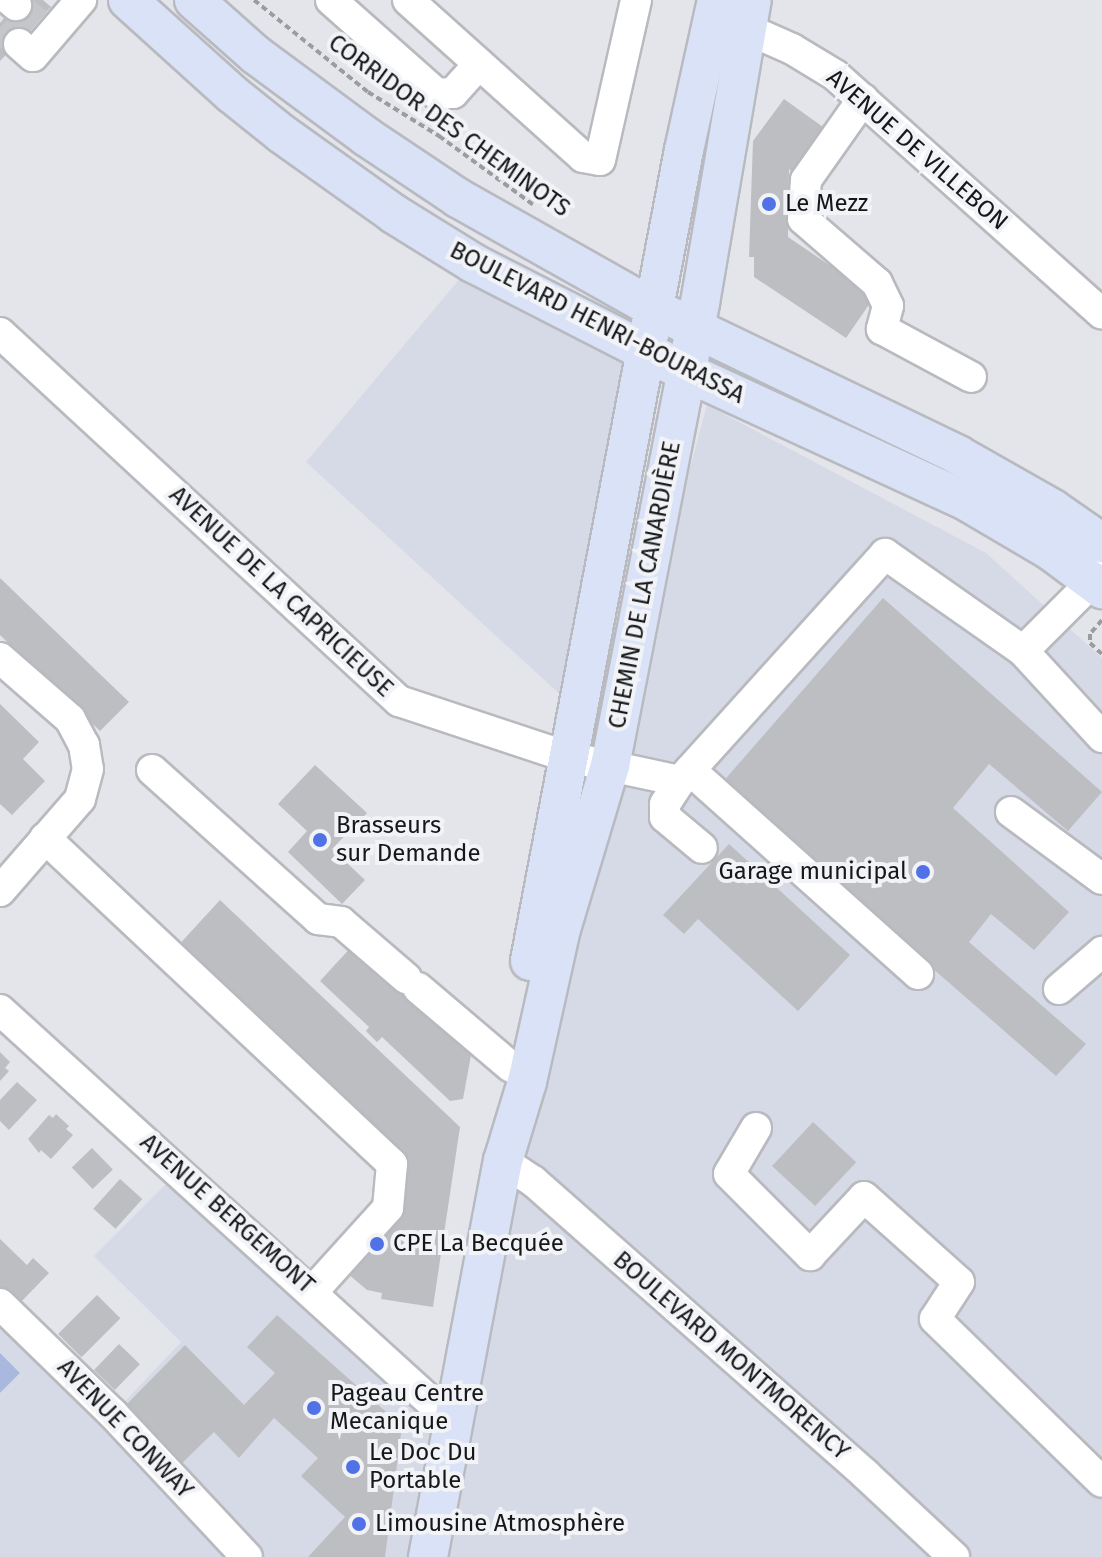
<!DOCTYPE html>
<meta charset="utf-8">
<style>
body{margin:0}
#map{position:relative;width:1102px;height:1557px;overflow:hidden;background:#e3e5ea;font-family:"Fira Sans",sans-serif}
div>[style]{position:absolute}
.built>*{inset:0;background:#d5dae6}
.green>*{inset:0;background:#a9b8de}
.building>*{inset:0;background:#bcbec2;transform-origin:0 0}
.minor-tunnel>*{height:30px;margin-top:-15px;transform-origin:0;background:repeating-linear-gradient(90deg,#c4c6ca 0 30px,transparent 0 45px)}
.path>*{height:4px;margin-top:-2px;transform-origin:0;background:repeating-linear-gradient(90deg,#9a9c9f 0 6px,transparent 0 10px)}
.roads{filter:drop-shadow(2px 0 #b8babf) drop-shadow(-2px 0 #b8babf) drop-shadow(0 2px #b8babf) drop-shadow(0 -2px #b8babf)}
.minor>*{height:30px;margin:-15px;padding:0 15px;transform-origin:15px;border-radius:15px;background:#fff}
.major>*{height:38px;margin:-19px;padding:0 19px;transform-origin:19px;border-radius:19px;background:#dae2f7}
.dots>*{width:22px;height:22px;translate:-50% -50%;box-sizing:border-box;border:4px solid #f1f3f7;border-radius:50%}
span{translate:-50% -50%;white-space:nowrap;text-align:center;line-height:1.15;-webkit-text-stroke:8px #f1f3f7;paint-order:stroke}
.street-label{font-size:24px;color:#161718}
.poi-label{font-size:24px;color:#161718}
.left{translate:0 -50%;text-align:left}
.right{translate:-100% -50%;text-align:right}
</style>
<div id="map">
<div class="built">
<i style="clip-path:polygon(473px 263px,647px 352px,577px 710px,306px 462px)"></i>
<i style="clip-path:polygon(707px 405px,986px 553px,1102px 658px,1102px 1557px,0 1557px,0 1393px,20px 1373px,0 1354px,0 1304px,113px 1414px,181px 1342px,94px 1256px,180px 1170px,451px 1420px,610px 766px)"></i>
</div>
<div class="green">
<i style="clip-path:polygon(0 1353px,20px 1373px,0 1393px)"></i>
</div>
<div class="building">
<i style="clip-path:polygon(20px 0,43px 0,51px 7px,0 61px,0 23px)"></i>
<i style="clip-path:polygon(784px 99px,823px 127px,792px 172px,789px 169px,788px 237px,875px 296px,846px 338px,754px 277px,754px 257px,749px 257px,753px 141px)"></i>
<i style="clip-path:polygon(0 578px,129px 702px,100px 731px,0 635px)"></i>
<i style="clip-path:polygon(883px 598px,1102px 792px,1068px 831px,989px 764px,953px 808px,1069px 912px,1034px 950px,991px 914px,969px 942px,1086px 1044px,1056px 1076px,721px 784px)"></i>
<i style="clip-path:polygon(0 704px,39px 742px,23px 759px,45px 781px,12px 815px,0 804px)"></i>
<i style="clip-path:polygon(315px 765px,367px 813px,332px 849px,365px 880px,342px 904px,288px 852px,307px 831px,278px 804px)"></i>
<i style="clip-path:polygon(729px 844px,850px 955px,798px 1011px,698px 919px,684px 934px,663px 915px)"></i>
<i style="clip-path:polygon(220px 900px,460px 1127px,433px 1307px,381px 1299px,382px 1293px,367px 1290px,341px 1268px,395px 1221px,406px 1155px,344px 1109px,175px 949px)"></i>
<i style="clip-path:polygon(355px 943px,474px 1039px,463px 1099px,450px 1101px,382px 1037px,377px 1042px,366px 1031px,369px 1027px,320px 981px)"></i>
<i style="clip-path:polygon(0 1052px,10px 1062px,5px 1068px,9px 1071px,0 1081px)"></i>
<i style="clip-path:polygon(17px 1082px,37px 1100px,9px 1130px,0 1121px,0 1100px)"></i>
<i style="clip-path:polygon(56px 1114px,69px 1126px,66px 1129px,73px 1135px,51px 1159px,41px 1150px,39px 1153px,28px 1139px,49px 1115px,53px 1118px)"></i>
<i style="left:813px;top:1122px;width:59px;height:60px;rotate:43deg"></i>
<i style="left:92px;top:1148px;width:30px;height:28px;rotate:46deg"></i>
<i style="left:120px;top:1179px;width:30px;height:40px;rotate:42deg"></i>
<i style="clip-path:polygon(0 1239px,27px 1265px,33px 1258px,49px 1273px,19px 1304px,0 1289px)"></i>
<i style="left:97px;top:1295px;width:33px;height:55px;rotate:45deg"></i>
<i style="clip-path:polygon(277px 1315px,402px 1426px,385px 1557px,308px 1557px,345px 1517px,301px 1476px,318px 1458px,274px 1418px,239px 1458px,214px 1432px,179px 1466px,122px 1409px,185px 1345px,244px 1405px,275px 1373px,247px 1347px)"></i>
<i style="left:119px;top:1344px;width:29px;height:36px;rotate:44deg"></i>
</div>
<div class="minor-tunnel">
<i style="left:16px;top:5px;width:28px;rotate:41deg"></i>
<i style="left:0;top:28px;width:25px;rotate:40deg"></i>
</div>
<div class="path">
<i style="left:254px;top:0;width:146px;rotate:38.9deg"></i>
<i style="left:368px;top:92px;width:84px;rotate:31.8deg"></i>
<i style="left:439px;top:136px;width:119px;rotate:36.1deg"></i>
<i style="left:1102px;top:620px;width:18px;rotate:131deg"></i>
<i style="left:1090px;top:634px;width:9px;rotate:90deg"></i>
<i style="left:1090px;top:643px;width:16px;rotate:43deg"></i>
</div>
<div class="roads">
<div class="minor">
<i style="left:10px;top:0;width:8px;rotate:40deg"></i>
<i style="left:331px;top:0;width:142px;rotate:41.6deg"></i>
<i style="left:437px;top:94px;width:16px;rotate:-4deg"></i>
<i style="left:453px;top:93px;width:39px;rotate:-48deg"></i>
<i style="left:408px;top:0;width:235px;rotate:41.9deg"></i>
<i style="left:583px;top:157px;width:17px;rotate:10deg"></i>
<i style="left:600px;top:160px;width:164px;rotate:-77.3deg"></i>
<i style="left:727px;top:25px;width:23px;rotate:13deg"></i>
<i style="left:749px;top:30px;width:47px;rotate:23.8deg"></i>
<i style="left:792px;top:49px;width:50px;rotate:31.2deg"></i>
<i style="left:835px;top:75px;width:358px;rotate:41.8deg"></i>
<i style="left:19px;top:44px;width:18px;rotate:41deg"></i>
<i style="left:33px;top:56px;width:74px;rotate:-49.4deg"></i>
<i style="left:863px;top:99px;width:99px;rotate:125.1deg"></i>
<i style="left:806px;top:180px;width:39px;rotate:94deg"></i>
<i style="left:803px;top:219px;width:98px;rotate:40.9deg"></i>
<i style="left:877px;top:283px;width:25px;rotate:64deg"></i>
<i style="left:888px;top:306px;width:24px;rotate:105deg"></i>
<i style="left:882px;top:329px;width:101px;rotate:28.3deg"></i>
<i style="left:0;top:333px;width:543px;rotate:42.69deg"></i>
<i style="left:399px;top:701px;width:178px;rotate:18.3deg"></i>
<i style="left:568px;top:757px;width:115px;rotate:12.1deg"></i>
<i style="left:680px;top:781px;width:306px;rotate:-47.9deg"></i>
<i style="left:885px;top:554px;width:169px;rotate:35.1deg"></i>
<i style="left:1023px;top:651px;width:117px;rotate:47.4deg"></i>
<i style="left:1023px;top:651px;width:112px;rotate:-45deg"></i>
<i style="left:0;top:658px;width:93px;rotate:41.1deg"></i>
<i style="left:70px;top:719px;width:30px;rotate:62deg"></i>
<i style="left:84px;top:745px;width:24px;rotate:81deg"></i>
<i style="left:88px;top:769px;width:31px;rotate:105deg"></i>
<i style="left:80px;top:799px;width:122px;rotate:131deg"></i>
<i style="left:152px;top:770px;width:223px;rotate:41.9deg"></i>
<i style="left:318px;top:919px;width:23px;rotate:7deg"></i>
<i style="left:341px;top:922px;width:86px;rotate:40.7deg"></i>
<i style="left:690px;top:770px;width:306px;rotate:41.8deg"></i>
<i style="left:680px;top:781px;width:27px;rotate:123deg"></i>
<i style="left:665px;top:804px;width:13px;rotate:90deg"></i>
<i style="left:665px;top:817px;width:48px;rotate:40deg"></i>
<i style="left:1011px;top:812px;width:113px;rotate:36.4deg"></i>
<i style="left:45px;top:838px;width:476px;rotate:43.2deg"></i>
<i style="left:392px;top:1164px;width:44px;rotate:95.2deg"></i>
<i style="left:388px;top:1208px;width:113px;rotate:132.1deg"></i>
<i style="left:418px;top:988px;width:122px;rotate:40.3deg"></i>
<i style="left:1059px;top:989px;width:57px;rotate:-40.7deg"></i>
<i style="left:0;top:1010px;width:611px;rotate:42.28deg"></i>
<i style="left:756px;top:1128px;width:53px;rotate:120.4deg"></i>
<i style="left:729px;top:1174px;width:115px;rotate:45deg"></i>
<i style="left:810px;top:1255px;width:79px;rotate:-47deg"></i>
<i style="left:864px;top:1197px;width:127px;rotate:41.8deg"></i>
<i style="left:959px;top:1282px;width:44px;rotate:123deg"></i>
<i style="left:935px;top:1319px;width:233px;rotate:44.3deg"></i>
<i style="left:503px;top:1161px;width:36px;rotate:34deg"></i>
<i style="left:533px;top:1181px;width:443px;rotate:41.4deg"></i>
<i style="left:865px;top:1474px;width:122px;rotate:43deg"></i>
<i style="left:0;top:1304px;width:158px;rotate:44.2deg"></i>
<i style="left:113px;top:1414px;width:196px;rotate:46.9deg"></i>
</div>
<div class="major">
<i style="left:128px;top:0;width:140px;rotate:42.1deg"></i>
<i style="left:232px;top:94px;width:64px;rotate:38.7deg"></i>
<i style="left:282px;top:134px;width:138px;rotate:35.5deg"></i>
<i style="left:394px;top:214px;width:93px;rotate:31.8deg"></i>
<i style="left:473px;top:263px;width:239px;rotate:27.1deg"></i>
<i style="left:686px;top:372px;width:308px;rotate:24.7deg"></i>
<i style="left:966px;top:501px;width:99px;rotate:30.5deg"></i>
<i style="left:1051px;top:551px;width:64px;rotate:36.7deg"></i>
<i style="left:194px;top:0;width:83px;rotate:41.6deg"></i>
<i style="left:256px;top:55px;width:138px;rotate:36.5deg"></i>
<i style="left:367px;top:137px;width:110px;rotate:33.8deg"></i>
<i style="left:458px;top:198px;width:226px;rotate:29.4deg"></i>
<i style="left:655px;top:309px;width:336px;rotate:25.7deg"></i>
<i style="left:958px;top:455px;width:109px;rotate:29.6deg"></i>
<i style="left:1053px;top:509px;width:60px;rotate:34.8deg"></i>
<i style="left:530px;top:961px;width:825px;rotate:-79.25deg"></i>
<i style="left:684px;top:150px;width:154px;rotate:-77.6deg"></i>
<i style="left:428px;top:1557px;width:403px;rotate:-79.3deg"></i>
<i style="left:503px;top:1161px;width:83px;rotate:-73.1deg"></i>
<i style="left:527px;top:1082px;width:157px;rotate:-77.5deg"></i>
<i style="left:561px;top:929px;width:170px;rotate:-73.3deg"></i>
<i style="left:610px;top:766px;width:472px;rotate:-79deg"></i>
<i style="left:700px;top:303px;width:307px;rotate:-80.3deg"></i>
</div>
</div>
<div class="dots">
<i style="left:769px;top:204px;background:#5171e6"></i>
<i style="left:320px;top:840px;background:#5171e6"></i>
<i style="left:923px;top:872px;background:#5171e6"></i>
<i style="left:377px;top:1244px;background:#5171e6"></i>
<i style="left:314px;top:1408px;background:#5171e6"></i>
<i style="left:353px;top:1467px;background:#5171e6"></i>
<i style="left:359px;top:1524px;background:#5171e6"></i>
</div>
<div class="street-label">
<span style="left:449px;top:126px;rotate:36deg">CORRIDOR DES CHEMINOTS</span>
<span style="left:917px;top:150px;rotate:41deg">AVENUE DE VILLEBON</span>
<span style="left:597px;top:323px;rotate:27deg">BOULEVARD HENRI-BOURASSA</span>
<span style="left:645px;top:585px;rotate:-79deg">CHEMIN DE LA CANARDIÈRE</span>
<span style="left:281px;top:592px;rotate:43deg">AVENUE DE LA CAPRICIEUSE</span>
<span style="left:227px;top:1214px;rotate:42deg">AVENUE BERGEMONT</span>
<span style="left:731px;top:1356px;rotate:41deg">BOULEVARD MONTMORENCY</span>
<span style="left:125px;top:1429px;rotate:46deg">AVENUE CONWAY</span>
</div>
<div class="poi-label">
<span class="left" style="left:785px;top:204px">Le Mezz</span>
<span class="left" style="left:336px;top:840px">Brasseurs<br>sur Demande</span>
<span class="right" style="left:907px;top:872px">Garage municipal</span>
<span class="left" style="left:393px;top:1244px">CPE La Becquée</span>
<span class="left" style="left:330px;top:1408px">Pageau Centre<br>Mecanique</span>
<span class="left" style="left:369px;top:1467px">Le Doc Du<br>Portable</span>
<span class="left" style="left:375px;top:1524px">Limousine Atmosphère</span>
</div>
</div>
